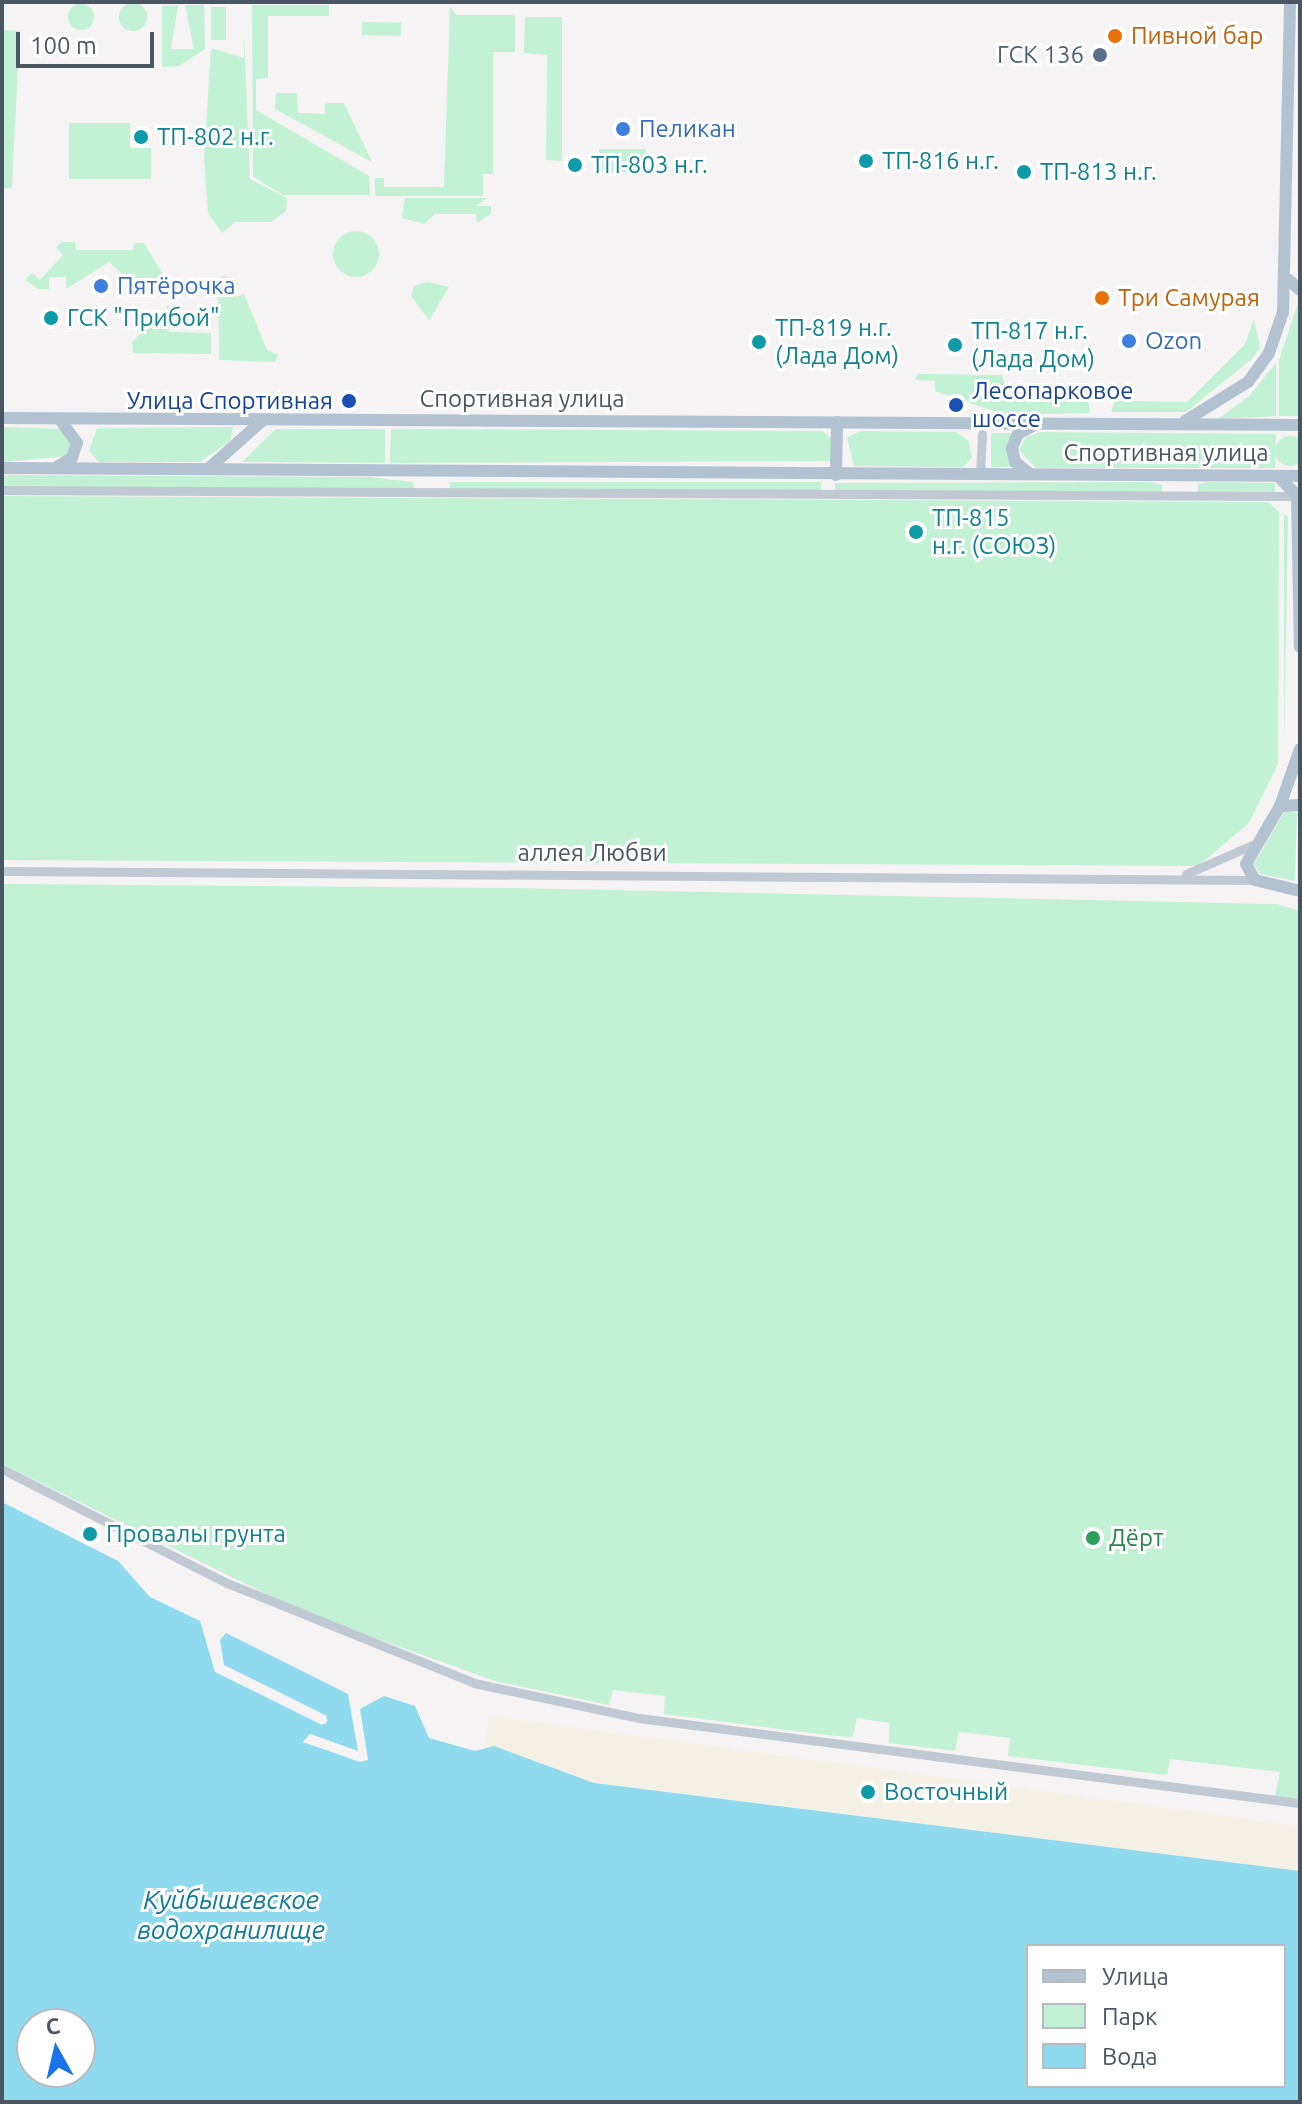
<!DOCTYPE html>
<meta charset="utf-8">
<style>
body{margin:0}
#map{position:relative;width:1302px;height:2104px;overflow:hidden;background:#f5f3f3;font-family:Ubuntu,sans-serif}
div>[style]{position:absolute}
.green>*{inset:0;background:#c3f1d5;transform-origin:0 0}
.round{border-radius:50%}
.sand>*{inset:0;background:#f5f0e5}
.water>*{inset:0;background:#90daee}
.pier>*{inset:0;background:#f5f3f3}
.minor>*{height:9px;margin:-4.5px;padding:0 4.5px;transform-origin:4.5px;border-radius:4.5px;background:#c1cad2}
.major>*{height:12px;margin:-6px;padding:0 6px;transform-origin:6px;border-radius:6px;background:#b3c2d1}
.dots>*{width:22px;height:22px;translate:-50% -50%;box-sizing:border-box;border:4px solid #fff;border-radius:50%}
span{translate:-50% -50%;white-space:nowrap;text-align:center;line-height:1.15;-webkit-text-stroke:6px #fff;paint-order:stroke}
.food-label{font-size:24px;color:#c56008}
.left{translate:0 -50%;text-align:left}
.service-label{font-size:24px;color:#4e5e75}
.right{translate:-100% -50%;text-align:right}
.shop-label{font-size:24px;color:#366cbe}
.culture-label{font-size:24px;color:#0d838f}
.transit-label{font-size:24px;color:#164399}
.street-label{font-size:24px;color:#4a5661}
.leisure-label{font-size:24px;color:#27864d}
.water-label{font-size:26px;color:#0c7c9b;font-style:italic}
.frame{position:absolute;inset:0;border:4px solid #4a5661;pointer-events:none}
.legend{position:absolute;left:1026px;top:1944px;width:260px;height:144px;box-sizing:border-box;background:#fff;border:2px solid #b7bbc0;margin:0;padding:10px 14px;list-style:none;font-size:24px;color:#4a5661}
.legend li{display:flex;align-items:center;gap:16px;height:40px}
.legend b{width:40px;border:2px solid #b7bbc0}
.north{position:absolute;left:16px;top:2008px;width:80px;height:80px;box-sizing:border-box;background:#fff;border:2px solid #b7bbc0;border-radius:50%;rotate:352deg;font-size:22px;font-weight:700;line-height:32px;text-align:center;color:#4a5661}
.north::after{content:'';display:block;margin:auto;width:28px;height:36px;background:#1a73e8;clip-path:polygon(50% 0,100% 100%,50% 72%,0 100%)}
.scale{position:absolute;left:16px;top:32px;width:138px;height:36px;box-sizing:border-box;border:4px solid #4a5661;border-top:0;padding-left:10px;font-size:24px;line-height:28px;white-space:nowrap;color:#4a5661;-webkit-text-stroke:6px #fff;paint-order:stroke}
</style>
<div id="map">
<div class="green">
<i class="round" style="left:119px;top:3px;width:28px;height:28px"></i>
<i class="round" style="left:68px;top:4px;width:26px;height:26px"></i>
<i style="clip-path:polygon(178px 5px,171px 49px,194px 49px,185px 5px,204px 5px,205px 49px,179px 66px,162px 67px,162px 6px)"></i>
<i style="clip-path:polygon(252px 5px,329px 5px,329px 16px,268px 16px,268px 78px,256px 79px,256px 110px,369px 176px,370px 195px,283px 195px,253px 177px)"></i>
<i style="left:211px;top:7px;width:15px;height:33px"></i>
<i style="clip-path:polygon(450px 7px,456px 15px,515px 15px,515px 52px,493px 52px,493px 174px,483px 174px,483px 196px,375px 196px,375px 178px,384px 178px,384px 187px,444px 187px)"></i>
<i style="clip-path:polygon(525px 17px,562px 17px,562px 161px,546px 160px,547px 55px,524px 53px)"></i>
<i style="left:362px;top:22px;width:39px;height:13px;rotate:1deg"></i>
<i style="left:2px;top:30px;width:18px;height:158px;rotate:3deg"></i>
<i style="clip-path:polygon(244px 31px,250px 179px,287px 198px,286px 211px,271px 222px,235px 222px,222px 233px,208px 213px,204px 158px,211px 48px,244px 58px)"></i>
<i style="clip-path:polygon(276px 93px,297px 93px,298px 113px,325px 114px,325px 103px,344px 103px,372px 162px,275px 109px)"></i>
<i style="clip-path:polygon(69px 123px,130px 123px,130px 148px,151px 148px,151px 179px,69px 179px)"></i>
<i style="left:599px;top:149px;width:47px;height:23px"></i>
<i style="clip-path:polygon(405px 198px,487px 198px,476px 206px,491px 206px,491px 214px,477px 223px,476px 214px,435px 214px,424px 224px,402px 218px)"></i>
<i class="round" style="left:333px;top:231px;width:46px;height:46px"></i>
<i style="clip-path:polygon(62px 242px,75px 242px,76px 250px,133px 250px,134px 243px,144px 243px,165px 278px,127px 278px,109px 262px,66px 289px,66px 277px,49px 277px,49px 289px,38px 289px,25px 280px,32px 273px,40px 280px,63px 255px,56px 247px)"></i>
<i style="clip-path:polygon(224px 276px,239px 284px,232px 288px,237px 297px,244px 294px,267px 350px,278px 355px,275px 362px,219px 360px,218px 279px)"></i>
<i style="clip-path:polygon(428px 282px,449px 287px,429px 320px,411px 296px,414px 286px)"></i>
<i style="clip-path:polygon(1300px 297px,1300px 416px,1279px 416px,1279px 360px)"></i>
<i style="clip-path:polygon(168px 305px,169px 332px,211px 333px,211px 354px,133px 353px,132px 342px)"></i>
<i style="clip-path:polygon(1254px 319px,1260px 348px,1252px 359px,1186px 412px,1111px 412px,1115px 401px,1187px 402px,1245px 344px)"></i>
<i style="clip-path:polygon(1276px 363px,1276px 416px,1218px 419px,1249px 396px)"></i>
<i style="clip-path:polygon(1002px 375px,1009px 401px,1088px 401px,1090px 413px,1005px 415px,935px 391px,935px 381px,915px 380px,918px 374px)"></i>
<i style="clip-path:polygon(2px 427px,61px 429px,72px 440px,68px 456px,2px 462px)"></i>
<i style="clip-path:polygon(233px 427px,230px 441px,200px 462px,99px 462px,89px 451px,97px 428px)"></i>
<i style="clip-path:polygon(276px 429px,385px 429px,385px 463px,242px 462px)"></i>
<i style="clip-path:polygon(391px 429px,822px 431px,832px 439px,831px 461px,390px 463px)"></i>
<i style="clip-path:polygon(860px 431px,956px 432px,969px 441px,972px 458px,963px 467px,854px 466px,847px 438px)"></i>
<i style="clip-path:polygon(1040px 432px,1276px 434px,1275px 468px,1036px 468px,1019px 450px,1026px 437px)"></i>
<i style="left:991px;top:433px;width:20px;height:34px"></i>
<i class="round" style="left:1275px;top:436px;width:30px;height:30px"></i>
<i style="clip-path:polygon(2px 475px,369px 477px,413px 482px,414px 491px,2px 488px)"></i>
<i style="left:450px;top:482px;width:371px;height:8px"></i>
<i style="clip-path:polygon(1149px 482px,1162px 485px,1162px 493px,835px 492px,835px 483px)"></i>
<i style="clip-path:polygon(1275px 483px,1275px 494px,1198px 493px,1198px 484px,1211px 482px)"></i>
<i style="clip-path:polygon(2px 496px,1268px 502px,1279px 512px,1278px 764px,1249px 823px,1198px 866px,2px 860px)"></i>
<i style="clip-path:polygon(1284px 514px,1288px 516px,1284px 745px)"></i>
<i style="clip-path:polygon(1285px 811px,1297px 812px,1295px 881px,1260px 874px,1254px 864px)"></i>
<i style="clip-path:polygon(2px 884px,514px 888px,1276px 904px,1300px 911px,1300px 1799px,1275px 1796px,1280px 1772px,1170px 1759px,1167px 1775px,1008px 1756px,1010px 1738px,959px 1732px,955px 1751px,889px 1743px,889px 1723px,857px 1718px,853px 1737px,827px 1735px,664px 1714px,665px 1696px,613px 1690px,609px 1705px,495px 1681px,305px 1613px,2px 1464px)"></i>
</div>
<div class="sand">
<i style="clip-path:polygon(489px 1716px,1300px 1826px,1300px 1871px,594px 1783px,484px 1748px)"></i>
</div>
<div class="water">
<i style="clip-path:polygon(evenodd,2px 1502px,118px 1561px,150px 1597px,200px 1621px,215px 1672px,322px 1725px,328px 1720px,224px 1665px,220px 1640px,226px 1633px,348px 1694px,358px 1751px,310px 1734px,303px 1742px,360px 1762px,368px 1760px,360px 1709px,384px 1696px,415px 1706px,429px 1738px,475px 1751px,494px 1746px,594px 1783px,1300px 1871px,1300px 2102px,2px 2102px,2px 1502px,1028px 1946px,1284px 1946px,1284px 2086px,1028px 2086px,1028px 1946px,2px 1502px,32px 2024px,80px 2024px,80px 2072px,32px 2072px,32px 2024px)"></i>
</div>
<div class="pier">
<i style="clip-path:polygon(224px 1665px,327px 1716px,326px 1724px,212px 1670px,323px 1721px)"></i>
<i style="clip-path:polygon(310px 1734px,362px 1753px,308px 1740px,368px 1761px,303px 1742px)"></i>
</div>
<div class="minor">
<i style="left:980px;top:475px;width:41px;rotate:-87.2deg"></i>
<i style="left:2px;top:490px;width:1295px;rotate:0.27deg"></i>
<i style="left:2px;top:871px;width:1253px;rotate:0.41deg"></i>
<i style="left:1186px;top:874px;width:72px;rotate:-23.7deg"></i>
<i style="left:2px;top:1469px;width:252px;rotate:26.9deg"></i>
<i style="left:227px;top:1583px;width:266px;rotate:22deg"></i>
<i style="left:474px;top:1683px;width:169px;rotate:12deg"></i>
<i style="left:639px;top:1718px;width:666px;rotate:7.33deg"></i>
</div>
<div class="major">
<i style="left:1289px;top:280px;width:15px;rotate:42deg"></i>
<i style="left:2px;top:418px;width:1298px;rotate:0.31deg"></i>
<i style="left:1185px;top:421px;width:74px;rotate:-31.8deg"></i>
<i style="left:1248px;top:382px;width:36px;rotate:-54deg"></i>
<i style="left:1269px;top:353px;width:43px;rotate:-71.1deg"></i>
<i style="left:1283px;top:312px;width:310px;rotate:-88.7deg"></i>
<i style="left:57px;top:467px;width:17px;rotate:-31deg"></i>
<i style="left:72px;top:458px;width:16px;rotate:-72deg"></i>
<i style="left:77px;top:443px;width:29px;rotate:-126deg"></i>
<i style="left:2px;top:468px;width:1298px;rotate:0.35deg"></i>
<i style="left:208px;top:469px;width:74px;rotate:-41.7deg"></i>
<i style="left:1030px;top:474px;width:19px;rotate:-141deg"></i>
<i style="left:1015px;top:462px;width:14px;rotate:-102deg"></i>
<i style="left:1012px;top:448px;width:15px;rotate:-67deg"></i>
<i style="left:1018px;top:434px;width:18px;rotate:-29deg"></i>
<i style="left:836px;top:475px;width:53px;rotate:-88.9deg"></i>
<i style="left:1278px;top:476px;width:28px;rotate:46deg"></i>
<i style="left:1297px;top:496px;width:151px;rotate:88.9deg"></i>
<i style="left:1300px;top:749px;width:60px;rotate:109.3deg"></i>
<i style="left:1280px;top:806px;width:67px;rotate:120.4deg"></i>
<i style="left:1246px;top:864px;width:18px;rotate:61deg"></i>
<i style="left:1255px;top:880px;width:46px;rotate:13.7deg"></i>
<i style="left:1280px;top:806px;width:20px;rotate:-3deg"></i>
</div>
<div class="dots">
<i style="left:1115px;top:36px;background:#e8710a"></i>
<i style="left:1100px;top:55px;background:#5c6f8a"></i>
<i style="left:623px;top:129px;background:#3f7fe0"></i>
<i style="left:141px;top:137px;background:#0f9aa8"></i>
<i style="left:866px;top:161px;background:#0f9aa8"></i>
<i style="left:575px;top:165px;background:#0f9aa8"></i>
<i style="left:1024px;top:172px;background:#0f9aa8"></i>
<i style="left:101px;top:286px;background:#3f7fe0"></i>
<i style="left:1102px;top:298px;background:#e8710a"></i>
<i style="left:51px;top:318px;background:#0f9aa8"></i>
<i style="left:1129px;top:341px;background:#3f7fe0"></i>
<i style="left:759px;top:342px;background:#0f9aa8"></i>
<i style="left:955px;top:345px;background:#0f9aa8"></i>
<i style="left:349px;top:401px;background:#1a4fb4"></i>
<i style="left:956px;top:405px;background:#1a4fb4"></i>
<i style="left:916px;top:532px;background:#0f9aa8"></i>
<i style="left:90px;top:1534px;background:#0f9aa8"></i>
<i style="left:1093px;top:1538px;background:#2e9e5b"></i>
<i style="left:868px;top:1792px;background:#0f9aa8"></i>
</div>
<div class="food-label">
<span class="left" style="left:1131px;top:36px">Пивной бар</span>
<span class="left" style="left:1118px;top:298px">Три Самурая</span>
</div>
<div class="service-label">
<span class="right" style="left:1084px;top:55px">ГСК 136</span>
</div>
<div class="shop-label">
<span class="left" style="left:639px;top:129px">Пеликан</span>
<span class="left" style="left:117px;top:286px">Пятёрочка</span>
<span class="left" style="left:1145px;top:341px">Ozon</span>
</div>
<div class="culture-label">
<span class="left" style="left:157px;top:137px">ТП-802 н.г.</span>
<span class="left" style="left:882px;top:161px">ТП-816 н.г.</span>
<span class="left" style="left:591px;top:165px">ТП-803 н.г.</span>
<span class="left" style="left:1040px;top:172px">ТП-813 н.г.</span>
<span class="left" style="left:67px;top:318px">ГСК "Прибой"</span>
<span class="left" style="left:775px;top:342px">ТП-819 н.г.<br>(Лада Дом)</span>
<span class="left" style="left:971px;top:345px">ТП-817 н.г.<br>(Лада Дом)</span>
<span class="left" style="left:932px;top:532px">ТП-815<br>н.г. (СОЮЗ)</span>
<span class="left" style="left:106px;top:1534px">Провалы грунта</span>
<span class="left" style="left:884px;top:1792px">Восточный</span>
</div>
<div class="transit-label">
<span class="left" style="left:972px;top:405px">Лесопарковое<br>шоссе</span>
<span class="right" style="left:333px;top:401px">Улица Спортивная</span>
</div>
<div class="street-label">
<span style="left:522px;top:399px">Спортивная улица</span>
<span style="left:1166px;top:453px">Спортивная улица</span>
<span style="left:592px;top:853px">аллея Любви</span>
</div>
<div class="leisure-label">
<span class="left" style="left:1109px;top:1538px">Дёрт</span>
</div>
<div class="water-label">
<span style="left:231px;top:1915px">Куйбышевское<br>водохранилище</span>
</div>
<div class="frame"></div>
<ul class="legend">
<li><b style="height:10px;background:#b3c2d1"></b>Улица</li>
<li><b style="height:22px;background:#c3f1d5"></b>Парк</li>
<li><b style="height:22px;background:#90daee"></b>Вода</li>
</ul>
<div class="north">С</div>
<div class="scale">100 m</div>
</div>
